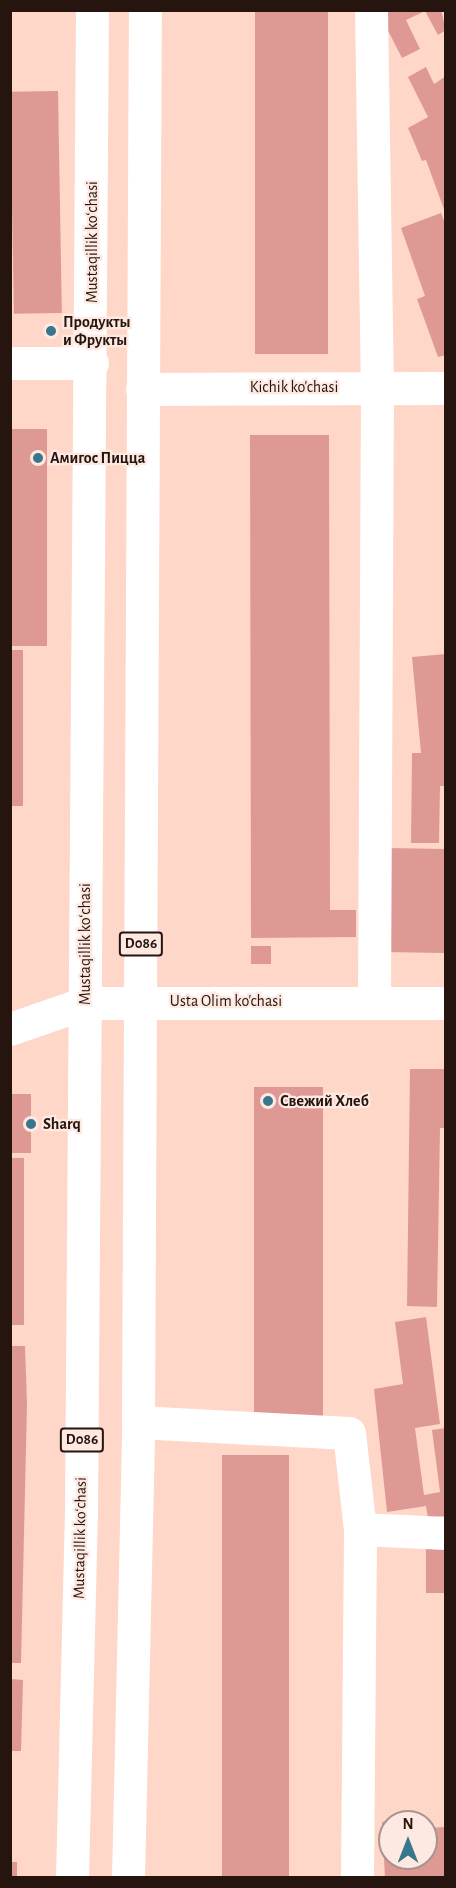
<!DOCTYPE html>
<meta charset="utf-8">
<style>
body{margin:0}
#map{position:relative;width:456px;height:1888px;overflow:hidden;background:#fed7c8;font-family:"Alegreya Sans",sans-serif}
div>[style]{position:absolute}
.building>*{inset:0;background:#df9995;transform-origin:0 0}
.minor>*{height:33px;margin:-16.5px;padding:0 16.5px;transform-origin:16.5px;border-radius:16.5px;background:#fff}
.major>*{height:33px;margin:-16.5px;padding:0 16.5px;transform-origin:16.5px;border-radius:16.5px;background:#fff}
.dots>*{width:16px;height:16px;translate:-50% -50%;box-sizing:border-box;border:3px solid #fde9e1;border-radius:50%}
span{translate:-50% -50%;white-space:nowrap;text-align:center;line-height:1.15;-webkit-text-stroke:4.5px #fde9e1;paint-order:stroke}
.shield-label span{padding:2px 4px;background:#fde9e1;border:2px solid;border-radius:4px;-webkit-text-stroke-width:0}
.shield-label{font-size:15px;color:#25150e;font-weight:700}
.street-label{font-size:16px;color:#25150e}
.poi-label{font-size:16px;color:#25150e;font-weight:700}
.left{translate:0 -50%;text-align:left}
.frame{position:absolute;inset:0;border:12px solid #25150e;pointer-events:none}
.north{position:absolute;left:378px;top:1810px;width:60px;height:60px;box-sizing:border-box;background:#fde9e1;border:2px solid #a7948d;border-radius:50%;rotate:0deg;font-size:16px;font-weight:700;line-height:24px;text-align:center;color:#25150e}
.north::after{content:'';display:block;margin:auto;width:21px;height:27px;background:#37768b;clip-path:polygon(50% 0,100% 100%,50% 72%,0 100%)}
</style>
<div id="map">
<div class="building">
<i style="left:255px;top:10px;width:73px;height:344px"></i>
<i style="clip-path:polygon(389px 10px,441px 10px,446px 30px,438px 35px,425px 11px,406px 20px,420px 49px,402px 58px,380px 15px)"></i>
<i style="clip-path:polygon(426px 67px,434px 84px,446px 76px,445px 212px,426px 160px,422px 161px,408px 128px,428px 117px,408px 77px)"></i>
<i style="left:58px;top:91px;width:222px;height:48px;rotate:89deg"></i>
<i style="clip-path:polygon(441px 213px,446px 226px,446px 355px,438px 357px,417px 299px,425px 296px,401px 228px)"></i>
<i style="left:10px;top:429px;width:37px;height:217px"></i>
<i style="clip-path:polygon(250px 435px,329px 435px,330px 910px,356px 910px,356px 937px,251px 938px)"></i>
<i style="left:10px;top:650px;width:13px;height:156px"></i>
<i style="clip-path:polygon(446px 654px,446px 786px,440px 786px,439px 843px,411px 843px,412px 753px,421px 753px,412px 657px)"></i>
<i style="left:385px;top:848px;width:61px;height:104px;rotate:1deg"></i>
<i style="left:251px;top:946px;width:20px;height:18px"></i>
<i style="clip-path:polygon(410px 1069px,446px 1069px,446px 1128px,440px 1128px,437px 1307px,407px 1306px)"></i>
<i style="left:254px;top:1087px;width:69px;height:332px"></i>
<i style="left:10px;top:1094px;width:21px;height:59px"></i>
<i style="left:10px;top:1158px;width:14px;height:167px"></i>
<i style="clip-path:polygon(426px 1317px,440px 1424px,415px 1428px,424px 1495px,440px 1492px,432px 1430px,446px 1428px,446px 1516px,428px 1518px,426px 1506px,387px 1512px,374px 1389px,403px 1384px,395px 1322px)"></i>
<i style="clip-path:polygon(10px 1346px,25px 1346px,27px 1404px,21px 1663px,10px 1663px)"></i>
<i style="left:222px;top:1455px;width:67px;height:423px"></i>
<i style="left:426px;top:1538px;width:20px;height:55px"></i>
<i style="clip-path:polygon(10px 1679px,23px 1680px,21px 1751px,10px 1751px)"></i>
<i style="clip-path:polygon(390px 1821px,390px 1858px,426px 1858px,426px 1828px,446px 1827px,446px 1878px,385px 1878px,382px 1822px)"></i>
<i style="left:10px;top:1862px;width:7px;height:16px"></i>
</div>
<div class="minor">
<i style="left:371px;top:10px;width:377px;rotate:89.1deg"></i>
<i style="left:377px;top:387px;width:615px;rotate:90.28deg"></i>
<i style="left:10px;top:363px;width:82px"></i>
<i style="left:142px;top:389px;width:304px;rotate:-0.2deg"></i>
<i style="left:10px;top:1029px;width:79px;rotate:-19.1deg"></i>
<i style="left:85px;top:1003px;width:361px"></i>
<i style="left:138px;top:1422px;width:211px;rotate:3deg"></i>
<i style="left:349px;top:1433px;width:97px;rotate:83.5deg"></i>
<i style="left:360px;top:1529px;width:86px;rotate:2.7deg"></i>
<i style="left:357px;top:1878px;width:349px;rotate:-89.5deg"></i>
</div>
<div class="major">
<i style="left:72px;top:1878px;width:366px;rotate:-88.6deg"></i>
<i style="left:81px;top:1512px;width:1502px;rotate:-89.58deg"></i>
<i style="left:128px;top:1878px;width:456px;rotate:-88.7deg"></i>
<i style="left:138px;top:1422px;width:1412px;rotate:-89.72deg"></i>
</div>
<div class="dots">
<i style="left:51px;top:331px;background:#37768b"></i>
<i style="left:38px;top:458px;background:#37768b"></i>
<i style="left:268px;top:1101px;background:#37768b"></i>
<i style="left:31px;top:1124px;background:#37768b"></i>
</div>
<div class="shield-label">
<span style="left:141px;top:944px">D086</span>
<span style="left:82px;top:1440px">D086</span>
</div>
<div class="street-label">
<span style="left:92px;top:242px;rotate:-90deg">Mustaqillik koʻchasi</span>
<span style="left:294px;top:387px">Kichik ko'chasi</span>
<span style="left:85px;top:944px;rotate:-90deg">Mustaqillik koʻchasi</span>
<span style="left:226px;top:1001px">Usta Olim ko'chasi</span>
<span style="left:80px;top:1538px;rotate:-89deg">Mustaqillik koʻchasi</span>
</div>
<div class="poi-label">
<span class="left" style="left:63px;top:331px">Продукты<br>и Фрукты</span>
<span class="left" style="left:50px;top:458px">Амигос Пицца</span>
<span class="left" style="left:280px;top:1101px">Свежий Хлеб</span>
<span class="left" style="left:43px;top:1124px">Sharq</span>
</div>
<div class="frame"></div>
<div class="north">N</div>
</div>
